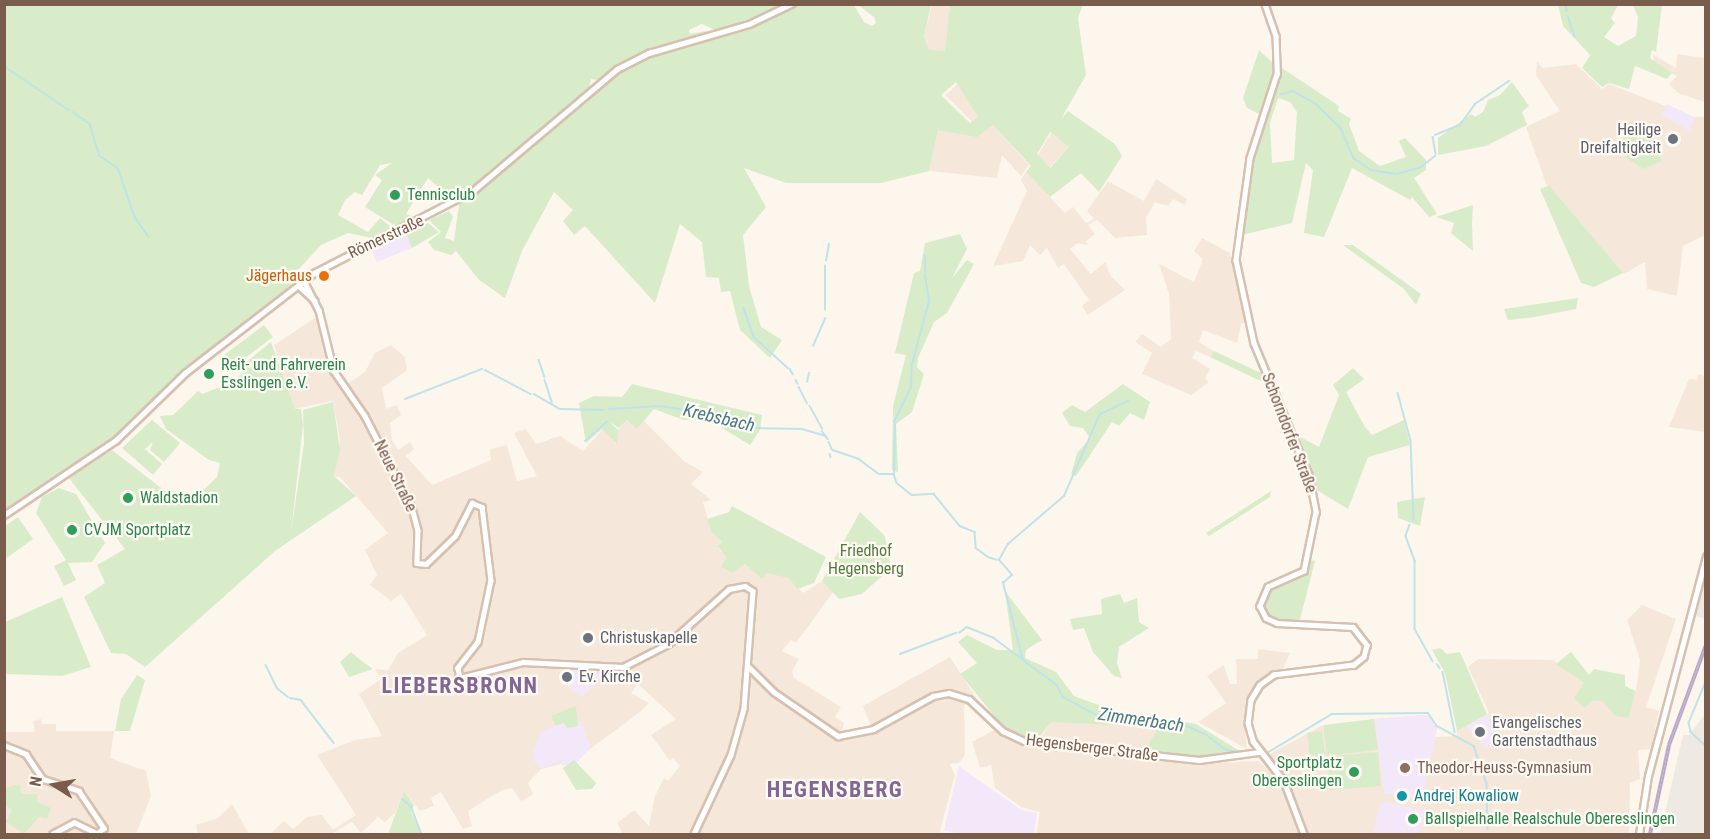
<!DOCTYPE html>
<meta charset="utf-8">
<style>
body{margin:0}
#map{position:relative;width:1710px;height:839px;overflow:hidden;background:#fdf6ec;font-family:"Roboto Condensed",sans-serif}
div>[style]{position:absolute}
.residential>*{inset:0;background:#f5e8da}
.industrial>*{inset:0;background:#efe9e4}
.education>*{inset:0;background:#f3e8fa;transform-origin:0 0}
.green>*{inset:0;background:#d8ecc9;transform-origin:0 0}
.stream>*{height:1.5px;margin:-0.75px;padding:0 0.75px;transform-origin:0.75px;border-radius:0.75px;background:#bfe3e8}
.roads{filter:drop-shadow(2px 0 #d6c0b0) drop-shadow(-2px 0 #d6c0b0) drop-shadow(0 2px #d6c0b0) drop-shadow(0 -2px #d6c0b0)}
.secondary>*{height:4.5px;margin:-2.25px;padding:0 2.25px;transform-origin:2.25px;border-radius:2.25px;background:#fff}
.rail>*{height:4px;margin-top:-2px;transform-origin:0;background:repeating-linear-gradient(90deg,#fffaf3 0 4.5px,#b9a8c9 0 9px);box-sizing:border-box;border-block:2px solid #b9a8c9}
.dots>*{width:16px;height:16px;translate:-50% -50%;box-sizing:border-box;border:3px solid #fffaf3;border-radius:50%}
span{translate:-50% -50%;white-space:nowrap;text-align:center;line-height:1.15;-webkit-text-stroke:4.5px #fffaf3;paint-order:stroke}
.worship-label{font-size:16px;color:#5b616d}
.right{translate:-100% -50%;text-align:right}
.left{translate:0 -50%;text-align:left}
.leisure-label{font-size:16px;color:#27864d}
.street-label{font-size:16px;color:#7a5c4d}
.food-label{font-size:16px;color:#c56008}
.park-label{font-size:16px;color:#537a41}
.education-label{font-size:16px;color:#785e54}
.culture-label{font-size:16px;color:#0d838f}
.water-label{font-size:18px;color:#437c86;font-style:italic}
.district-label{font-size:22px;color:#846695;font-weight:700;letter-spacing:1.5px}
.frame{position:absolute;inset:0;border:6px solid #7a5c4d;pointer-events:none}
.north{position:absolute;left:24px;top:755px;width:60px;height:60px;-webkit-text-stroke:4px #fffaf3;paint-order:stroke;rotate:281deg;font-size:16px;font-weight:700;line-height:24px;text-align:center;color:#7a5c4d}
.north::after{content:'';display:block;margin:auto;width:21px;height:27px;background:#7a5c4d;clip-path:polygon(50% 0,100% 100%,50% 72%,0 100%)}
</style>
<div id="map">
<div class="residential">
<i style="clip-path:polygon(932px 5px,950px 5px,946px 51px,929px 51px,924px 37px)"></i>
<i style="clip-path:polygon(1652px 54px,1676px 68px,1677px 54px,1705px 58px,1705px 102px,1678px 93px,1669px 84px,1677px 76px,1656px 65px)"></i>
<i style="clip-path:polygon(1537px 61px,1542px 68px,1576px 64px,1602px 89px,1609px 84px,1694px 117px,1705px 117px,1705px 235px,1683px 246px,1677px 296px,1647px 289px,1645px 262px,1623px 274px,1546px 184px,1526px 127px,1560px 111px,1536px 75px)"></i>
<i style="clip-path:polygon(958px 84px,978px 117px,972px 122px,945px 95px)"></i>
<i style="clip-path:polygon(993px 125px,1029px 165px,1021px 176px,1002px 155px,997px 178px,929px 171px,938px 130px)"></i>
<i style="clip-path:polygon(1051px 133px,1069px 147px,1049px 168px,1038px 155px)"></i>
<i style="clip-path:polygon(1026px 172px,1065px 213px,1073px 207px,1086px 223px,1094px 219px,1087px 211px,1108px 181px,1144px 201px,1156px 179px,1187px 199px,1185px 205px,1173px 199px,1168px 206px,1155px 202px,1146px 218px,1147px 235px,1115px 238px,1097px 220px,1088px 225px,1095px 234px,1086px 241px,1088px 245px,1078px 243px,1070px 249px,1091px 274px,1105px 262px,1110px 275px,1125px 290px,1088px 315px,1082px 306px,1089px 300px,1064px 264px,1058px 268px,1047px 248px,1040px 255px,1030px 245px,1023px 261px,993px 266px,1027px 191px,1021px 180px)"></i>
<i style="clip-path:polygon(1202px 238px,1230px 253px,1246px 321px,1241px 324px,1237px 343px,1203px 330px,1199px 342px,1214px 351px,1210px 357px,1196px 351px,1192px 358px,1210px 369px,1205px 379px,1209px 382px,1191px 395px,1142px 374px,1152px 353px,1135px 342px,1142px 334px,1161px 347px,1171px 339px,1169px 294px,1159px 264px,1194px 282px,1203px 259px,1194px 251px)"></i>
<i style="clip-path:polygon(318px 316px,327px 361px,342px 388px,365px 372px,375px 353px,391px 345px,405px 357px,407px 370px,382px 388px,386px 409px,397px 405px,401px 415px,390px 423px,392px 440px,398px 450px,410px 442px,414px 449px,406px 456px,432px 485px,491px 460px,490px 449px,507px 445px,517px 481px,537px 476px,514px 433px,526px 429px,536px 444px,560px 436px,583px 451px,603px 429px,616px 444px,618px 430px,627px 420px,637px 429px,644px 421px,684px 461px,703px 472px,691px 484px,711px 500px,703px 502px,712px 533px,722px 542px,718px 547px,726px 558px,721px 567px,732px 573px,745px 564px,788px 578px,803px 593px,822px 581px,834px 591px,796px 643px,791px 640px,782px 651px,799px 659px,792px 671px,794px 678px,841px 707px,835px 717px,844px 723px,840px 738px,873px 731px,863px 706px,950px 657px,976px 698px,964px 706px,965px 755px,959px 763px,950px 764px,955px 775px,939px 834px,623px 834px,617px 823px,634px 810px,649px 826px,655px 796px,664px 778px,668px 781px,680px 766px,673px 758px,670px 761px,651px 735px,676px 719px,638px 684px,631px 693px,649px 703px,640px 712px,574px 761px,541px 769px,528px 783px,533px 794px,527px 798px,521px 801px,512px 788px,502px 790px,468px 811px,472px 826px,463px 829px,441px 792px,431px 798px,434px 806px,420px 811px,404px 791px,395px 813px,385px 822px,378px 817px,361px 833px,352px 822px,332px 834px,270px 834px,284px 821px,293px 829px,307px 817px,322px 815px,333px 830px,356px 815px,317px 755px,355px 740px,382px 736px,359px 694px,381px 679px,375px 669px,388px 670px,398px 653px,427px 635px,401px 594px,391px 601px,370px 585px,377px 575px,365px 550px,388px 533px,340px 477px,334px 476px,340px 441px,333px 401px,295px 409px,285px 384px,274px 345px)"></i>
<i style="clip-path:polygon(1698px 374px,1705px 376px,1705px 432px,1669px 427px,1689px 379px,1697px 380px)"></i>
<i style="clip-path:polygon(1642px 605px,1676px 619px,1646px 707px,1659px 711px,1651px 749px,1638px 750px,1640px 779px,1630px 783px,1629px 834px,1308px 834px,1290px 785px,1266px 756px,1323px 725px,1375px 719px,1426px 715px,1437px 728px,1435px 737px,1457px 736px,1457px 731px,1489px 713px,1468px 667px,1478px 659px,1553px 660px,1584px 683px,1593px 700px,1625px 675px,1625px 686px,1636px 691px,1640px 660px,1627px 620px)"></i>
<i style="clip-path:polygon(1258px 649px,1290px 653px,1282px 671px,1260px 680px,1249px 697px,1244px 721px,1247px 749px,1198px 722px,1226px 703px,1207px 676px,1224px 665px,1230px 684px,1237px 684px,1236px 659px,1258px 659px)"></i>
<i style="clip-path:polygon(41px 719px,42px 724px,56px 724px,56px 731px,114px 731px,110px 758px,146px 771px,151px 796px,136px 834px,5px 834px,5px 732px,35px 732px,33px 721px)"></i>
<i style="clip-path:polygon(1051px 721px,1160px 727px,1145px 752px,1157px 761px,1199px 764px,1259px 761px,1284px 788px,1300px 834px,1036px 834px,1040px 812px,1021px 807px,995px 788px,991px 765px,980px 768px,972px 742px,996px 729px,1013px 740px,1037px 744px)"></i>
<i style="clip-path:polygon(232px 804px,249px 834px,198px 834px,196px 825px,218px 818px)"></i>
</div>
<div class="industrial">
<i style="clip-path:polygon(1705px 561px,1705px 619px,1690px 614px)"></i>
<i style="clip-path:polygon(1705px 714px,1705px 834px,1660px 834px,1683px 735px,1689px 735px)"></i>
</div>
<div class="education">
<i style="clip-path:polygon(1667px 104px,1694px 117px,1690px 131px,1662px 115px)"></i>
<i style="left:406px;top:233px;width:16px;height:38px;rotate:68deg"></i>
<i style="clip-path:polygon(575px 666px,604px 675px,582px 697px,568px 687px)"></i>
<i style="clip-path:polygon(1487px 714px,1498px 742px,1486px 749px,1466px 726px)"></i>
<i style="clip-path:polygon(1426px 715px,1437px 728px,1422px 800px,1384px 793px,1375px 719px)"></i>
<i style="clip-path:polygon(581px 721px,590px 747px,584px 755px,575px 764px,563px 766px,560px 761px,541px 769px,532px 758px,541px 732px,564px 722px,575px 728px)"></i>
<i style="clip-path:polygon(959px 766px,1021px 810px,1037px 813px,1034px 834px,958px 834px,944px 830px)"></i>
<i style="clip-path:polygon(1381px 801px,1428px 812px,1418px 834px,1373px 834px)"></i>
</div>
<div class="green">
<i style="clip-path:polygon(4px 5px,787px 5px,717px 31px,702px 24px,689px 30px,690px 34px,706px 31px,707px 34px,648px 51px,599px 80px,591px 79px,589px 88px,460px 196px,451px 199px,428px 178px,406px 214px,417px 218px,429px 213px,399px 228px,365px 207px,382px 180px,375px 175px,392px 163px,380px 165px,362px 195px,355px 192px,345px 200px,338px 215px,368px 232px,380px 218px,395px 230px,372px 238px,348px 233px,321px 245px,296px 272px,289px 289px,184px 371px,121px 434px,5px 512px)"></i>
<i style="clip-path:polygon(evenodd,795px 5px,854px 5px,864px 22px,872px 26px,876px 23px,874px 17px,858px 5px,931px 5px,924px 37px,929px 50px,945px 51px,950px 5px,1083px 5px,1078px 18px,1086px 75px,1061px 119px,1068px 111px,1115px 144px,1122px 156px,1099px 192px,1081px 173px,1050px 197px,1026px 172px,1031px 166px,993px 125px,977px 137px,938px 130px,929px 171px,881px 183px,786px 183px,744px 168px,766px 207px,743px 235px,749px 286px,761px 327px,782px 340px,770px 358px,740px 330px,730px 291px,721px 292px,719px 278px,706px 277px,702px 242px,680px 224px,655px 303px,585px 226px,574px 235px,563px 221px,573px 210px,554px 192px,522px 251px,505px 298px,479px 280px,456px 251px,451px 255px,434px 250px,428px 242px,441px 232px,429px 220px,449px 211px,453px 217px,445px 238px,454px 241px,459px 204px,619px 70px,661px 51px,752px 29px,750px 26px,795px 5px,956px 82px,978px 117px,970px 123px,941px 95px,956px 82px,795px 5px,1050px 132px,1069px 147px,1050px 168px,1037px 154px,1050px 132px)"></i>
<i style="clip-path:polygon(1558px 5px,1618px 5px,1611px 18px,1615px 23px,1604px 37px,1618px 46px,1636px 36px,1638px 17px,1633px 5px,1662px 5px,1656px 52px,1652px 50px,1650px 58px,1672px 73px,1667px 79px,1635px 66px,1629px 89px,1609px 83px,1602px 87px,1582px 68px,1590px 55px,1563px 26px)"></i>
<i style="clip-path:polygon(1259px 50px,1276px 66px,1261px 115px,1247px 108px,1243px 98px)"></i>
<i style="clip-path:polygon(evenodd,1279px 66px,1339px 106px,1338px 111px,1351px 119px,1349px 124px,1359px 151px,1380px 166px,1406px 157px,1399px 141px,1405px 138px,1426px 160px,1426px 170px,1414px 178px,1437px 214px,1429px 217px,1412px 197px,1410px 200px,1352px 168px,1324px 237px,1304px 233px,1313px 170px,1306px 163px,1292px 223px,1238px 236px,1253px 150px,1279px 66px,1278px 98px,1290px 102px,1297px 112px,1294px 160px,1272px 163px,1270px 123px,1278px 98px)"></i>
<i style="clip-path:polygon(1512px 82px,1529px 106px,1522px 112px,1527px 125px,1486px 146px,1438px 155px,1438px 138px,1471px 114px,1475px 117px,1483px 112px,1488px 100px,1500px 95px)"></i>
<i style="clip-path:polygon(1632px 122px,1648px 133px,1662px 161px,1643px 169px,1625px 157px,1619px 124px)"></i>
<i style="clip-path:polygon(1550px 185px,1551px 188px,1623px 273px,1594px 287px,1581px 283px,1540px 189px)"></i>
<i style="clip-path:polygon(1473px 205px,1472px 224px,1473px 251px,1451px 233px,1454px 223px,1436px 217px)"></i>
<i style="clip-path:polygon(428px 223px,439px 232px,412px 248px,406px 233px)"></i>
<i style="clip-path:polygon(960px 234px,967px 249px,952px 278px,967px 260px,974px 264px,947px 313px,934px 322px,918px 358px,917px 367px,924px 374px,912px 412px,896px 424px,898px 472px,892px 470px,893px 406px,906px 355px,895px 353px,914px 273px,920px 271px,925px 243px)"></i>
<i style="clip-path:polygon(1343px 245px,1353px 245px,1421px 294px,1416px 305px,1404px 289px)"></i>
<i style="clip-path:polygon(1578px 298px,1576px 309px,1535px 317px,1508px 320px,1504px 309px)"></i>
<i style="left:264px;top:325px;width:15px;height:50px;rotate:53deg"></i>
<i style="clip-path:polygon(271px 342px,295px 409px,301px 409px,303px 425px,291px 533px,304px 443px,303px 410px,333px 402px,340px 450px,334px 476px,356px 496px,275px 551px,145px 667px,126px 654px,111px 653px,84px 597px,105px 583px,97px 565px,125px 549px,68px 477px,112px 450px,169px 494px,172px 503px,181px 495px,190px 503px,217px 477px,220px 463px,209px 460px,166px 429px,160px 416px,173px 415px,198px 391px,202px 394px,228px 384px,242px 374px,239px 368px)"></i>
<i style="clip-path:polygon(1214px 351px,1265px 375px,1269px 385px,1210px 357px)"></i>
<i style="clip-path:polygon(1353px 368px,1364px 379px,1346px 392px,1365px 427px,1372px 435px,1404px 420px,1410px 445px,1368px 457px,1348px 509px,1315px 489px,1293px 433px,1319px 447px,1339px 395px,1333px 385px)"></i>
<i style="clip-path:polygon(632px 384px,762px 415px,760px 430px,750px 445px,709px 420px,684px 420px,654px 409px,637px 429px,627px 420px,619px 428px,610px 422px,618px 430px,617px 444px,602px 429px,586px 443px,579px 403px,594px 396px,622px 397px)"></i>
<i style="clip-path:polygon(1123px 384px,1150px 402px,1144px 420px,1130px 413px,1119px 426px,1112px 422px,1076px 476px,1071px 474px,1077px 453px,1090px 438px,1083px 428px,1070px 426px,1062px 413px,1072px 405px,1085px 412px)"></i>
<i style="clip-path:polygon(152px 420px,180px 443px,164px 462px,150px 450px,153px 442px,145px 449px,162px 464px,153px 475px,122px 448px)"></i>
<i style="clip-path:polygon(59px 488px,76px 494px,105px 543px,92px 562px,68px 563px,76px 580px,64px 586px,54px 566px,66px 560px,36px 513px,42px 497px)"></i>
<i style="clip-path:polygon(1271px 491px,1270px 497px,1231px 522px,1209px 536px,1206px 533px)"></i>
<i style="clip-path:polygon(1425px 497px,1420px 526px,1398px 518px,1397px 502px)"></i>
<i style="clip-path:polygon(732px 506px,826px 557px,814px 583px,798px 589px,788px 578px,767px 573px,762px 579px,745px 564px,732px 573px,721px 567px,726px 558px,718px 546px,722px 542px,712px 533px,707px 519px,729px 512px)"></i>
<i style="clip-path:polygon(860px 512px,885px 536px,891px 568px,862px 594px,839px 599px,822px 581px)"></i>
<i style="clip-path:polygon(18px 517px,33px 539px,5px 559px,5px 526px)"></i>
<i style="clip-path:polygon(1311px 560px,1315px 561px,1299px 623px,1269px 618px,1262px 607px,1268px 590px,1301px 577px)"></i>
<i style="clip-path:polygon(1005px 591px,1042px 640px,1026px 650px,1025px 658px,1056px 672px,1074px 696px,1112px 710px,1196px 724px,1243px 753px,1208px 757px,1144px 752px,1159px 727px,1051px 722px,1037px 740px,1006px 730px,960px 674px,977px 663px,958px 642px,967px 635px,997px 650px,1013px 650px)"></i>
<i style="clip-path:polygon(1120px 594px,1124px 603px,1137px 598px,1139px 622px,1149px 628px,1119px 647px,1117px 663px,1122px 678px,1114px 676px,1093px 652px,1084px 628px,1073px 630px,1070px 619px,1102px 614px,1101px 599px)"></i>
<i style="clip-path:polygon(62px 597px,91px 667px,62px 676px,5px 674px,5px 622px)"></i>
<i style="clip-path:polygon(1440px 648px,1447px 654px,1460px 652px,1487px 714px,1457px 731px,1445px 673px,1432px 650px)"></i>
<i style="clip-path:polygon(351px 652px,363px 662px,373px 669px,349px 677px,340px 662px)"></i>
<i style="clip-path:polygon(1571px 652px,1589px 675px,1594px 669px,1625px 675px,1625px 686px,1635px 691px,1629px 718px,1615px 716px,1603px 701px,1593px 700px,1585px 708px,1574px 698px,1584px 683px,1556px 664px)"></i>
<i style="clip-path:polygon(137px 675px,145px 680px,130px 731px,115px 731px,121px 699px)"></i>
<i style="clip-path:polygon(576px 706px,578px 726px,567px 728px,564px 723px,556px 726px,551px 716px)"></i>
<i style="left:1374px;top:719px;width:31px;height:51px;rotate:83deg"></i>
<i style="left:1322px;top:731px;width:24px;height:15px;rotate:83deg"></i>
<i style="left:1378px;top:752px;width:34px;height:51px;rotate:85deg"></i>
<i style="clip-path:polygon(574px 760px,596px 783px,592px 789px,576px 790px,563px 768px)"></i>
<i style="clip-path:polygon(20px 784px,21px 794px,38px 794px,37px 802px,51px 808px,47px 819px,39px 817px,24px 834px,6px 822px,12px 810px,5px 805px,5px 788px)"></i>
<i style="clip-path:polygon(404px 791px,414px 805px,411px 812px,421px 834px,388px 834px)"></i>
</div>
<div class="stream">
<i style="left:1566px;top:4px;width:7px;rotate:82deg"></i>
<i style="left:1568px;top:16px;width:21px;rotate:71deg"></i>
<i style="left:4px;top:66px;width:78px;rotate:34.1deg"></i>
<i style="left:1281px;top:94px;width:12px;rotate:-14deg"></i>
<i style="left:1293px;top:91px;width:26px;rotate:29deg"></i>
<i style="left:1316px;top:104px;width:35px;rotate:44deg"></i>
<i style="left:1341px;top:128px;width:33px;rotate:67deg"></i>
<i style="left:1354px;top:158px;width:21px;rotate:35deg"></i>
<i style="left:1371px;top:170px;width:26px;rotate:9deg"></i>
<i style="left:1397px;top:174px;width:25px;rotate:-16deg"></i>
<i style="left:1421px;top:167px;width:18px;rotate:-38deg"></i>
<i style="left:73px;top:112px;width:21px;rotate:35deg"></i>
<i style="left:90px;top:124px;width:34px;rotate:73deg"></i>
<i style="left:100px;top:156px;width:22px;rotate:34deg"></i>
<i style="left:118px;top:168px;width:52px;rotate:70.9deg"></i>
<i style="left:135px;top:217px;width:24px;rotate:55deg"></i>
<i style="left:1435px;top:135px;width:27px;rotate:-22deg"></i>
<i style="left:1460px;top:125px;width:26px;rotate:-54deg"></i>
<i style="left:1475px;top:104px;width:41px;rotate:-34.1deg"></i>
<i style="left:1433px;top:137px;width:17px;rotate:80deg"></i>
<i style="left:925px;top:255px;width:17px;rotate:87deg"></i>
<i style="left:826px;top:261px;width:17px;rotate:-80deg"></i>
<i style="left:744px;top:308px;width:31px;rotate:71deg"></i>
<i style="left:754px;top:337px;width:46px;rotate:42.4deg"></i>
<i style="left:825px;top:310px;width:44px;rotate:-90deg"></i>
<i style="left:813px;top:346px;width:30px;rotate:-66deg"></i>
<i style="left:539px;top:360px;width:18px;rotate:71deg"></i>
<i style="left:790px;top:369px;width:6px;rotate:59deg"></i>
<i style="left:485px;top:370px;width:52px;rotate:27.6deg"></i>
<i style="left:545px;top:380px;width:23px;rotate:72deg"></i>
<i style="left:796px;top:380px;width:4px;rotate:63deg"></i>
<i style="left:807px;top:382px;width:9px;rotate:-77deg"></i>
<i style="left:799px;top:387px;width:18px;rotate:63deg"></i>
<i style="left:1398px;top:393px;width:50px;rotate:74.8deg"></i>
<i style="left:1411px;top:441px;width:78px;rotate:87.8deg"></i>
<i style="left:534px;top:394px;width:30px;rotate:30deg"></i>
<i style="left:560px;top:409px;width:43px;rotate:1.3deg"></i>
<i style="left:405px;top:399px;width:83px;rotate:-21.3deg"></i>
<i style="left:810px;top:406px;width:26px;rotate:61deg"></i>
<i style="left:609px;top:409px;width:52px;rotate:-3.3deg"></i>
<i style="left:661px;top:406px;width:54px;rotate:9.6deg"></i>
<i style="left:714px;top:415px;width:37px;rotate:20deg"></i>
<i style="left:749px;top:428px;width:53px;rotate:1.1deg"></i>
<i style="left:802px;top:429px;width:25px;rotate:16deg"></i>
<i style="left:894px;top:422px;width:39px;rotate:-64deg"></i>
<i style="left:911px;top:387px;width:23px;rotate:-88deg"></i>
<i style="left:912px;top:364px;width:65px;rotate:-74.9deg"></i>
<i style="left:929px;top:301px;width:26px;rotate:-99deg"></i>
<i style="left:822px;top:431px;width:10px;rotate:53deg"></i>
<i style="left:585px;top:441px;width:29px;rotate:-41deg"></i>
<i style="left:829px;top:442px;width:8px;rotate:67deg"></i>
<i style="left:833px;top:450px;width:28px;rotate:19deg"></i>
<i style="left:859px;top:459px;width:25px;rotate:37deg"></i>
<i style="left:879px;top:474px;width:15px"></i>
<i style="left:894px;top:474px;width:9px;rotate:72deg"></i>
<i style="left:897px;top:483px;width:19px;rotate:39deg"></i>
<i style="left:912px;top:495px;width:22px;rotate:-3deg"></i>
<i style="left:934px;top:494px;width:41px;rotate:50.9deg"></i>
<i style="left:960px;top:526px;width:16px;rotate:22deg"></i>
<i style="left:975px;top:532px;width:16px;rotate:86deg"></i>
<i style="left:976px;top:548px;width:14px;rotate:36deg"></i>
<i style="left:830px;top:454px;width:3px;rotate:72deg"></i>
<i style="left:894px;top:473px;width:49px;rotate:-88.8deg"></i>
<i style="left:1410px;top:525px;width:12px;rotate:110deg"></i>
<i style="left:1406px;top:536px;width:27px;rotate:70deg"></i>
<i style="left:1415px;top:561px;width:68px;rotate:90deg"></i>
<i style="left:1415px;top:629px;width:37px;rotate:61deg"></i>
<i style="left:988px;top:557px;width:9px;rotate:18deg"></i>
<i style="left:959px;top:633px;width:10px;rotate:-37deg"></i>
<i style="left:967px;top:627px;width:29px;rotate:22deg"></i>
<i style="left:994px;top:638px;width:79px;rotate:36.7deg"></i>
<i style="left:1057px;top:685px;width:13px;rotate:63deg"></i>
<i style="left:1063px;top:697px;width:38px;rotate:28deg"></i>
<i style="left:1097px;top:715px;width:15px;rotate:-11deg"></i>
<i style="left:1112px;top:712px;width:13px;rotate:39deg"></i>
<i style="left:1122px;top:720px;width:12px;rotate:-20deg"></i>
<i style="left:1133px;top:716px;width:22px;rotate:22deg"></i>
<i style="left:1153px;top:724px;width:9px;rotate:-27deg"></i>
<i style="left:1161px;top:720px;width:17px;rotate:7deg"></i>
<i style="left:1178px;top:722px;width:32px;rotate:24deg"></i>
<i style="left:900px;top:654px;width:60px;rotate:-20.6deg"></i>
<i style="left:1023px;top:660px;width:80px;rotate:-104.6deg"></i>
<i style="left:1003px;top:583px;width:12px;rotate:-42deg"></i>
<i style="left:1012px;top:575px;width:20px;rotate:-131deg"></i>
<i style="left:999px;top:560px;width:18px;rotate:-61deg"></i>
<i style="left:1008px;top:544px;width:74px;rotate:-40.6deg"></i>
<i style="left:1064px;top:496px;width:90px;rotate:-66.3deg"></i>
<i style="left:1100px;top:414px;width:31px;rotate:-25deg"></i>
<i style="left:1437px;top:664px;width:5px;rotate:53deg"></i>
<i style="left:266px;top:665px;width:25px;rotate:64deg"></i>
<i style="left:277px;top:688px;width:14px;rotate:39deg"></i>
<i style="left:1443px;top:672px;width:61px;rotate:78.7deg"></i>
<i style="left:1706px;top:682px;width:44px;rotate:112.5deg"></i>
<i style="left:1689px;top:723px;width:9px;rotate:77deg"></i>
<i style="left:1691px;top:732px;width:21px;rotate:43deg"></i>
<i style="left:290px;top:698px;width:11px;rotate:10deg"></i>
<i style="left:301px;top:700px;width:54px;rotate:52.5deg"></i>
<i style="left:1209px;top:737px;width:21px;rotate:37deg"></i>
<i style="left:1226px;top:750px;width:16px;rotate:7deg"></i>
<i style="left:1267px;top:753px;width:76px;rotate:-31deg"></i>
<i style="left:1332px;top:714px;width:96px;rotate:-0.6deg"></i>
<i style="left:1428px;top:713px;width:16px;rotate:55deg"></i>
<i style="left:1437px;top:726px;width:42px;rotate:28.4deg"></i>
<i style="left:1474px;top:746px;width:39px;rotate:71deg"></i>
<i style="left:1487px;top:783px;width:46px;rotate:88.8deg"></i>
<i style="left:402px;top:799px;width:11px;rotate:38deg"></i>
<i style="left:411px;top:806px;width:30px;rotate:69deg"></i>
</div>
<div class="roads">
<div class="secondary">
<i style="left:1265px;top:4px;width:34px;rotate:71deg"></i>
<i style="left:1276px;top:36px;width:38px;rotate:88deg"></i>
<i style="left:1277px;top:74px;width:88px;rotate:107.8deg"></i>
<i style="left:1250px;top:158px;width:103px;rotate:97.8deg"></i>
<i style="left:1236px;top:260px;width:85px;rotate:77.8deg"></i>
<i style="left:1254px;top:343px;width:143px;rotate:67.4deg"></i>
<i style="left:1309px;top:475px;width:38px;rotate:79deg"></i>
<i style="left:1316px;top:512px;width:60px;rotate:101.5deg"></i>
<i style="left:1304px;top:571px;width:39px;rotate:156deg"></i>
<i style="left:1268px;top:587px;width:21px;rotate:113deg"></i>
<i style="left:1260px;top:606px;width:13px;rotate:63deg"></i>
<i style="left:1266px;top:618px;width:12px;rotate:24deg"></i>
<i style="left:1277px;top:623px;width:76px;rotate:3deg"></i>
<i style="left:1353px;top:627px;width:23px;rotate:52deg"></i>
<i style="left:1367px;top:645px;width:12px;rotate:104deg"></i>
<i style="left:1364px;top:657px;width:13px;rotate:141deg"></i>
<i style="left:1354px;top:665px;width:81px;rotate:172.9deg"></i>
<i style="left:1274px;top:675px;width:17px;rotate:144deg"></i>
<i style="left:1260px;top:685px;width:17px;rotate:121deg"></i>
<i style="left:1251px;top:700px;width:23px;rotate:97deg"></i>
<i style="left:1248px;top:723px;width:19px;rotate:74deg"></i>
<i style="left:1253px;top:741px;width:51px;rotate:52.2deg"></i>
<i style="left:1284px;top:781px;width:57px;rotate:69.3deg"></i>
<i style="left:304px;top:281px;width:33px;rotate:63deg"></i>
<i style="left:319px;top:310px;width:63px;rotate:76.2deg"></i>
<i style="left:334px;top:371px;width:55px;rotate:55.4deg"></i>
<i style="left:365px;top:416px;width:103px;rotate:62.9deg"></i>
<i style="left:412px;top:508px;width:23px;rotate:75deg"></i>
<i style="left:418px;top:530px;width:33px;rotate:92deg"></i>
<i style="left:417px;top:563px;width:9px;rotate:6deg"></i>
<i style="left:426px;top:564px;width:40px;rotate:-44deg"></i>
<i style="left:455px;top:536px;width:37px;rotate:-63deg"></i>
<i style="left:472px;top:503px;width:11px;rotate:22deg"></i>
<i style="left:482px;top:507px;width:74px;rotate:83deg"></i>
<i style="left:491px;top:580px;width:63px;rotate:101.8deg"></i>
<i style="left:478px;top:642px;width:33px;rotate:128deg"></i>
<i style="left:458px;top:668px;width:10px;rotate:79deg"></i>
<i style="left:460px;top:678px;width:65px;rotate:-14.3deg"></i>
<i style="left:523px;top:662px;width:100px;rotate:2.9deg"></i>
<i style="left:623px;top:667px;width:51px;rotate:-27.1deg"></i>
<i style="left:668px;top:644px;width:82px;rotate:-42deg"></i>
<i style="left:729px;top:589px;width:16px;rotate:-11deg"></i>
<i style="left:745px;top:586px;width:9px;rotate:32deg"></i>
<i style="left:753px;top:591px;width:118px;rotate:94.4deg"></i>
<i style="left:744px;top:709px;width:48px;rotate:105.8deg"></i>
<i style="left:731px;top:755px;width:87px;rotate:115.1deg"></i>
<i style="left:298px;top:285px;width:23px;rotate:43deg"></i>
<i style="left:4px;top:515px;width:135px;rotate:-33.8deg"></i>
<i style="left:116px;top:440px;width:96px;rotate:-44.2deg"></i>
<i style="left:185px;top:373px;width:163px;rotate:-37.8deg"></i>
<i style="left:314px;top:273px;width:180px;rotate:-27.4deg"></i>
<i style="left:474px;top:190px;width:187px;rotate:-40.2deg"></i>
<i style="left:617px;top:69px;width:36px;rotate:-27deg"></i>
<i style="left:649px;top:53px;width:104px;rotate:-16.2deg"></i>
<i style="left:749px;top:24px;width:47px;rotate:-25.5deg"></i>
<i style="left:749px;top:667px;width:35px;rotate:45deg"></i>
<i style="left:774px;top:692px;width:78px;rotate:34.5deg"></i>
<i style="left:838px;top:736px;width:36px;rotate:-11deg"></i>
<i style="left:873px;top:729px;width:68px;rotate:-28.8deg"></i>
<i style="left:933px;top:696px;width:16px;rotate:-11deg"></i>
<i style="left:949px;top:693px;width:21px;rotate:17deg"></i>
<i style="left:969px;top:699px;width:47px;rotate:43.3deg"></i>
<i style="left:1003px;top:731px;width:23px;rotate:25deg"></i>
<i style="left:1024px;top:741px;width:176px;rotate:6.2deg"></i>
<i style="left:1199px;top:760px;width:61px;rotate:-7.6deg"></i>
<i style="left:4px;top:745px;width:24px;rotate:22deg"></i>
<i style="left:26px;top:754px;width:30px;rotate:56deg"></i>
<i style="left:43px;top:779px;width:38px;rotate:18deg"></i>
<i style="left:79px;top:791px;width:45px;rotate:56deg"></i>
<i style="left:104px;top:828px;width:9px;rotate:139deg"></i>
<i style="left:97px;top:834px;width:25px;rotate:-154deg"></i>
<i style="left:74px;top:823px;width:24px;rotate:152deg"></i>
<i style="left:1639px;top:834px;width:59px;rotate:-81.2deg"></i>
<i style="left:1648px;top:776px;width:227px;rotate:-75.2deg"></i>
</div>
</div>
<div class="rail">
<i style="left:1650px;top:834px;width:91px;rotate:-77.9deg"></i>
<i style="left:1669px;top:745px;width:107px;rotate:-69.7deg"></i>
</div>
<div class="dots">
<i style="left:1673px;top:139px;background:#6b7280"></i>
<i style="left:395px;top:195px;background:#2e9e5b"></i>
<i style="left:324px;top:276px;background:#e8710a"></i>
<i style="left:209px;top:374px;background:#2e9e5b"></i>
<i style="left:128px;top:498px;background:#2e9e5b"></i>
<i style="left:72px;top:530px;background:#2e9e5b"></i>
<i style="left:588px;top:638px;background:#6b7280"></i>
<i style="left:567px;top:677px;background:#6b7280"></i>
<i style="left:1480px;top:732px;background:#6b7280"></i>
<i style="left:1405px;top:768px;background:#8d6e63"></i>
<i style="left:1354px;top:772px;background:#2e9e5b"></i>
<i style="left:1402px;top:796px;background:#0f9aa8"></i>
<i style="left:1413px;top:819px;background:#2e9e5b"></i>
</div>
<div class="worship-label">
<span class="right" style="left:1661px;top:139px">Heilige<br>Dreifaltigkeit</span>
<span class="left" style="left:600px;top:638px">Christuskapelle</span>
<span class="left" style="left:579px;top:677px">Ev. Kirche</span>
<span class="left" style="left:1492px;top:732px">Evangelisches<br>Gartenstadthaus</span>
</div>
<div class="leisure-label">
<span class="left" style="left:407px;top:195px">Tennisclub</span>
<span class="left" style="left:221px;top:374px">Reit- und Fahrverein<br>Esslingen e.V.</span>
<span class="left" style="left:140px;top:498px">Waldstadion</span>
<span class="left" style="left:84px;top:530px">CVJM Sportplatz</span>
<span class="right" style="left:1342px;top:772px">Sportplatz<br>Oberesslingen</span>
<span class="left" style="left:1425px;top:819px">Ballspielhalle Realschule Oberesslingen</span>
</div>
<div class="street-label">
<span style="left:386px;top:237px;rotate:-25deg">Römerstraße</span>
<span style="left:1289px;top:433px;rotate:69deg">Schorndorfer Straße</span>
<span style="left:395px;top:476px;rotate:64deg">Neue Straße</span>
<span style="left:1092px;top:748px;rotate:7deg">Hegensberger Straße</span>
</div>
<div class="food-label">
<span class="right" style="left:312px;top:276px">Jägerhaus</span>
</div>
<div class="park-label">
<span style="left:866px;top:560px">Friedhof<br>Hegensberg</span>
</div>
<div class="education-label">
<span class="left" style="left:1417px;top:768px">Theodor-Heuss-Gymnasium</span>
</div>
<div class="culture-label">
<span class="left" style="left:1414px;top:796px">Andrej Kowaliow</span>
</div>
<div class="water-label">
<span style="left:719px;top:418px;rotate:13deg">Krebsbach</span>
<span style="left:1141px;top:720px;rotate:8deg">Zimmerbach</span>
</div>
<div class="district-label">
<span style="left:460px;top:686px">LIEBERSBRONN</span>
<span style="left:835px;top:790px">HEGENSBERG</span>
</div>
<div class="frame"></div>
<div class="north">N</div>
</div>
